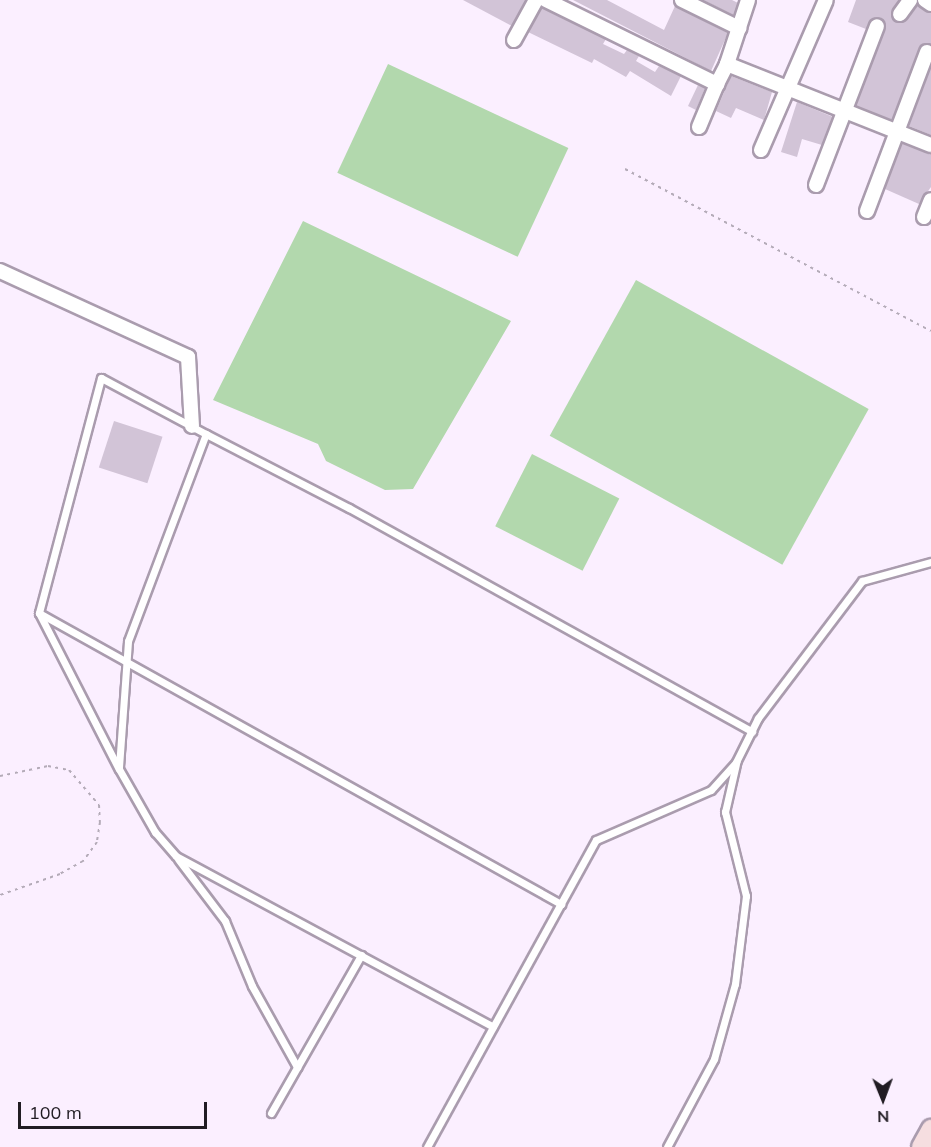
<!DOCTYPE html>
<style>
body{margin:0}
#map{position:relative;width:931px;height:1147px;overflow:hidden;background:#fbefff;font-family:Mulish,sans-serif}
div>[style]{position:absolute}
.green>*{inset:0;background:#b2d8ad;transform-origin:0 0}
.building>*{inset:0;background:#d2c4d7;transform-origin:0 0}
.path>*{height:2px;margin-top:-1px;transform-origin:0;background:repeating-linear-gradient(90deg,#b4abb8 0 3px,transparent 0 7.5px)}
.roads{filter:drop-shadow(2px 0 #aa9cae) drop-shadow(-2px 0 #aa9cae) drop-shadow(0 2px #aa9cae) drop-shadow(0 -2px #aa9cae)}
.service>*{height:7px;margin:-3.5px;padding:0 3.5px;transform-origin:3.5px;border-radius:3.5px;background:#fff}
.minor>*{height:14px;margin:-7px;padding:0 7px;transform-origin:7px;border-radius:7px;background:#fff}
.secondary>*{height:18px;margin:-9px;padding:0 9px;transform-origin:9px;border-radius:9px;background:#f6dee0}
span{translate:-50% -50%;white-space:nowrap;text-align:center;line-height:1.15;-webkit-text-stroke:5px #fbefff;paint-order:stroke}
.north{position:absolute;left:853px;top:1069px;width:60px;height:60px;-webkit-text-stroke:4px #fbefff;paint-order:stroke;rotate:179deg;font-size:16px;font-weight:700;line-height:24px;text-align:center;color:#211c23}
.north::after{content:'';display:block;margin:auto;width:21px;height:27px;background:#211c23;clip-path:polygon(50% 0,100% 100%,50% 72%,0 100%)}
.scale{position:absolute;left:18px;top:1102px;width:189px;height:27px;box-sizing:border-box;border:3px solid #211c23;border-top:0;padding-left:8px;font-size:18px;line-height:21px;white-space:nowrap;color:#211c23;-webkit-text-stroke:4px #fbefff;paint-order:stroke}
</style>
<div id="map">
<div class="green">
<i style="left:388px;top:64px;width:199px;height:120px;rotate:25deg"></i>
<i style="clip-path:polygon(303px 221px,511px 321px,413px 489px,385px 490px,326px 461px,318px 444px,213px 400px)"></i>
<i style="left:636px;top:280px;width:266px;height:178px;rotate:29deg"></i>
<i style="left:532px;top:454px;width:98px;height:81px;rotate:27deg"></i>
</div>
<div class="building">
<i style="clip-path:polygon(463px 0,526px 0,512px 26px)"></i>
<i style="clip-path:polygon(573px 0,607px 0,664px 30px,675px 6px,728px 33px,711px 71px)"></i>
<i style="clip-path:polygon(703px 0,732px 0,738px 3px,734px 15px)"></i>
<i style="clip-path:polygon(856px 0,899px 0,891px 14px,899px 23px,907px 20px,918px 5px,931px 13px,931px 44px,919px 48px,892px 120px,856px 106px,886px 25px,876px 17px,866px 29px,848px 22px)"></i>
<i style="clip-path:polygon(542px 8px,606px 39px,603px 44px,624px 54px,627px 50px,639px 56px,636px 61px,655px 72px,659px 66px,681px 76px,671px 96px,630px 71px,626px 77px,594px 59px,592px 63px,528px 32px)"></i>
<i style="clip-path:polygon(931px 67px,931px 135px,909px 126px)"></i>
<i style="clip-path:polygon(731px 76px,772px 92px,764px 120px,736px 108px,731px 118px,716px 111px)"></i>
<i style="clip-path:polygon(698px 85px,705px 88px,696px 110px,688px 106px)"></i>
<i style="clip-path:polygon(797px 102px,833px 117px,822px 145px,802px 139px,797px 157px,781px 152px)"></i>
<i style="clip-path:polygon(902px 143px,931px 154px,931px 187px,919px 204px,885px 189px)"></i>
<i style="left:114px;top:421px;width:51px;height:49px;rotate:18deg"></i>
</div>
<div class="path">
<i style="left:625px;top:169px;width:346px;rotate:27.9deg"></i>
<i style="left:0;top:776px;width:49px;rotate:-11.8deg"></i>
<i style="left:48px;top:766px;width:21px;rotate:11deg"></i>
<i style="left:69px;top:770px;width:46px;rotate:49.4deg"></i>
<i style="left:99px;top:805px;width:17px;rotate:87deg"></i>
<i style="left:100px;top:822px;width:20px;rotate:99deg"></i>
<i style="left:97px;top:842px;width:24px;rotate:126deg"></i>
<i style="left:83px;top:861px;width:26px;rotate:151deg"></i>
<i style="left:60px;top:874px;width:64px;rotate:160.7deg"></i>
</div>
<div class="roads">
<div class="service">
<i style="left:206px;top:434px;width:119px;rotate:-151.9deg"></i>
<i style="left:101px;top:378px;width:243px;rotate:104.8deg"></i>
<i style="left:39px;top:613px;width:175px;rotate:62.9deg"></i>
<i style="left:119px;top:769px;width:73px;rotate:60.3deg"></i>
<i style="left:155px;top:832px;width:32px;rotate:49deg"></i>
<i style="left:176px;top:856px;width:360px;rotate:28.3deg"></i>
<i style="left:39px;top:613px;width:598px;rotate:29.14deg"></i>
<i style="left:119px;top:767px;width:126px;rotate:-85.9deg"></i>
<i style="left:128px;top:641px;width:221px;rotate:-69.4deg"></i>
<i style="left:206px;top:434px;width:161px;rotate:27.4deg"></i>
<i style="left:349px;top:508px;width:461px;rotate:29deg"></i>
<i style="left:178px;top:859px;width:78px;rotate:52.8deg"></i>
<i style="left:225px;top:921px;width:70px;rotate:67.4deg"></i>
<i style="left:252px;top:986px;width:93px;rotate:60.9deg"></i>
<i style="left:271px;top:1113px;width:182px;rotate:-60.3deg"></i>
<i style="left:427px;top:1147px;width:350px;rotate:-61.2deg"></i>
<i style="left:596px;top:840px;width:125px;rotate:-23.5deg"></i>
<i style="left:711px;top:790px;width:38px;rotate:-48deg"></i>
<i style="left:736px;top:762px;width:49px;rotate:-63.4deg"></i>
<i style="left:758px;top:718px;width:172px;rotate:-52.8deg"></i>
<i style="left:862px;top:581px;width:72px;rotate:-15.4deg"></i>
<i style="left:667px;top:1147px;width:100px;rotate:-61.9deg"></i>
<i style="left:714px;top:1059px;width:78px;rotate:-74.4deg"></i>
<i style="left:735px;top:984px;width:89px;rotate:-82.9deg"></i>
<i style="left:746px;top:896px;width:87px;rotate:-104deg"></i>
<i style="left:725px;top:812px;width:49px;rotate:-77.1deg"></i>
</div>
<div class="minor">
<i style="left:546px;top:0;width:191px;rotate:26.2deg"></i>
<i style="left:717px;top:84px;width:22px;rotate:-63deg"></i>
<i style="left:727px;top:64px;width:219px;rotate:21.7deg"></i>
<i style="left:682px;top:0;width:64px;rotate:26.2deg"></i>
<i style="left:925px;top:0;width:7px;rotate:34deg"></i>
<i style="left:900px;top:14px;width:17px;rotate:-54deg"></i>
<i style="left:514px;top:40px;width:46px;rotate:-61.2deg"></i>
<i style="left:727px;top:64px;width:67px;rotate:-71.8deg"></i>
<i style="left:699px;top:127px;width:47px;rotate:-67.3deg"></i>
<i style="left:761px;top:150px;width:163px;rotate:-66.6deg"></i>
<i style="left:816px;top:185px;width:170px;rotate:-69deg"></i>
<i style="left:867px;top:211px;width:170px;rotate:-69.3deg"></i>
<i style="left:924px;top:217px;width:18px;rotate:-68deg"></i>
<i style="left:0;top:271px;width:207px;rotate:24.6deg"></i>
<i style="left:188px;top:357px;width:69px;rotate:86.7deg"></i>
</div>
<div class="secondary">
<i style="left:921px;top:1147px;width:21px;rotate:-61deg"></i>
</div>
</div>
<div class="north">N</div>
<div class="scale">100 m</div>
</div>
